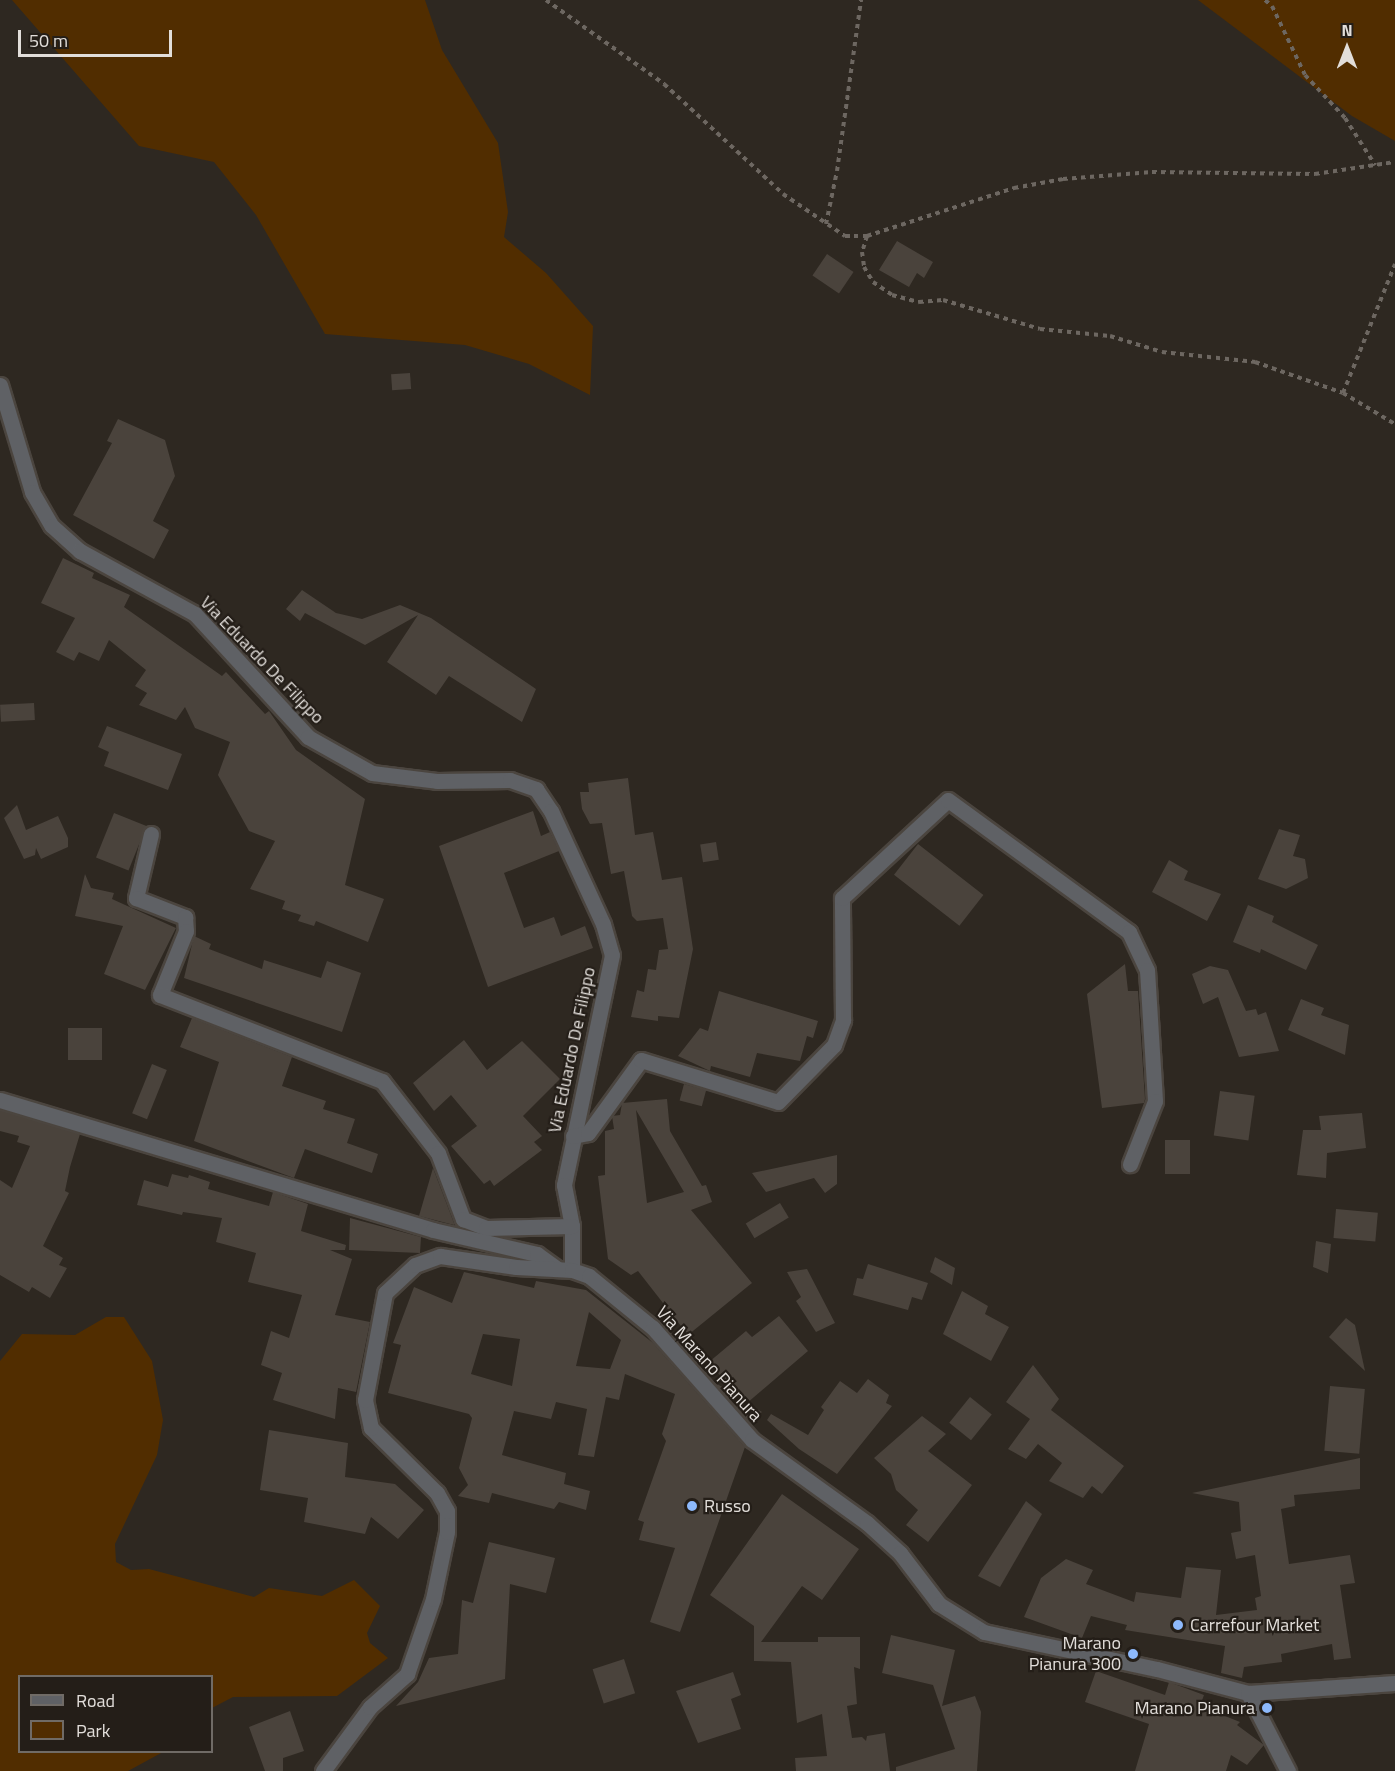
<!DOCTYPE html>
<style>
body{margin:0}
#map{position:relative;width:1395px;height:1771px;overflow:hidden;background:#2e2821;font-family:"Titillium Web",sans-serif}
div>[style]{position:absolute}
.green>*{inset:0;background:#512d00}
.building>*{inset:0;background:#4a433c;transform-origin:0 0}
.path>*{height:4px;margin-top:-2px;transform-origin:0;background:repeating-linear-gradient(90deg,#6d6761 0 4.5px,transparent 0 9px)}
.roads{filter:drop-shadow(2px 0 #4b453f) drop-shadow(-2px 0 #4b453f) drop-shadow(0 2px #4b453f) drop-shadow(0 -2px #4b453f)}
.minor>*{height:15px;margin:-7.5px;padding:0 7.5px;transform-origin:7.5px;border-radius:7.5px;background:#5f6165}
.dots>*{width:16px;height:16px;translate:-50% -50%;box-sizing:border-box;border:3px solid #241e18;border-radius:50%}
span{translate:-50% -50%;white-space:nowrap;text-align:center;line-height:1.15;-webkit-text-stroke:4.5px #241e18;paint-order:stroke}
.street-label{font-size:18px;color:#e2deda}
.poi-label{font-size:18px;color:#e2deda}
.left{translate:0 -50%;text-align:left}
.right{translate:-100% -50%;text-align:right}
.legend{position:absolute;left:18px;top:1675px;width:195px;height:78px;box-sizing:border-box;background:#241e18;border:2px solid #706b66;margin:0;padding:8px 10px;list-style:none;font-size:18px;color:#e2deda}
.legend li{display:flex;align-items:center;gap:12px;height:30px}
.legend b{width:30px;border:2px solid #706b66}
.north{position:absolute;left:1317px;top:18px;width:60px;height:60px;-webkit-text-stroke:4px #241e18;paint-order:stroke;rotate:0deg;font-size:16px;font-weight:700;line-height:24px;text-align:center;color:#e2deda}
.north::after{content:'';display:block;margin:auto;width:21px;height:27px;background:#e2deda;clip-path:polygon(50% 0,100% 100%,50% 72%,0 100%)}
.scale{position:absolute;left:18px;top:30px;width:154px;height:27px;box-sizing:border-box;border:3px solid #e2deda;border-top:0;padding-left:8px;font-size:18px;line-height:21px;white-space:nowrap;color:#e2deda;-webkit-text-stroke:4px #241e18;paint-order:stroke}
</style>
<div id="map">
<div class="green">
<i style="clip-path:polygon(12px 0,425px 0,442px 50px,498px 143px,508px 212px,504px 237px,546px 273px,593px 326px,590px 395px,529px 364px,465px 345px,325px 334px,256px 215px,214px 162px,139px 146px)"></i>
<i style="clip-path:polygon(1198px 0,1395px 0,1395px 141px,1352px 116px)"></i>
<i style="clip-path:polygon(106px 1317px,124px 1317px,152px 1361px,163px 1420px,157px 1455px,115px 1544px,116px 1562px,131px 1570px,149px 1569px,254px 1597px,269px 1588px,322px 1596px,354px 1580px,380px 1606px,367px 1633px,370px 1643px,388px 1658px,337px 1696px,233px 1697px,212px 1708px,212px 1676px,20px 1676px,20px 1752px,163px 1752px,128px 1771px,0 1771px,0 1361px,22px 1334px,75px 1335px)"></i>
</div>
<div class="building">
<i style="clip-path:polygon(897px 241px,933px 262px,924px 278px,917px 273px,909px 287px,879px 270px)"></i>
<i style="left:827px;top:254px;width:32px;height:26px;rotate:34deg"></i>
<i style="left:410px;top:373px;width:16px;height:19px;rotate:86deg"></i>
<i style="clip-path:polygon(118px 419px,165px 440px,175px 476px,153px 521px,169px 530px,154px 559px,73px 515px,112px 443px,107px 441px)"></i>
<i style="clip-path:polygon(63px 558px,94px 573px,92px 578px,130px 595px,124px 607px,222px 676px,226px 672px,265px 714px,269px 711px,296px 750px,365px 799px,345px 885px,384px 899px,368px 942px,316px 921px,314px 926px,298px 921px,301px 915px,282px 909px,285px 901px,250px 889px,275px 841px,249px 831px,218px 775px,230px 742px,195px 728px,185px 707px,176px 720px,139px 705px,147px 693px,135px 686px,146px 670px,109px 640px,99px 661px,79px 652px,74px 661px,56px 652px,75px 618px,41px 603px)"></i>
<i style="clip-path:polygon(302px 590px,336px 613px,362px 619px,400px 605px,431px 618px,536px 689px,522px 722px,449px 676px,436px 695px,387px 662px,418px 615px,365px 645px,305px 613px,300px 621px,286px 609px)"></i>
<i style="left:34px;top:703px;width:17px;height:34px;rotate:87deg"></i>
<i style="clip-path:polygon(107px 726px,182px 754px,168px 790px,104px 766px,109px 752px,98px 747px)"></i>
<i style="clip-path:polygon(628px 778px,635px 835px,653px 832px,662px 880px,682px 877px,693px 949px,679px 1018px,658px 1016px,658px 1021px,631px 1017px,637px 990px,644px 992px,648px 969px,656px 970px,659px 950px,668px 949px,663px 918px,637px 921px,632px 916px,624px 871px,611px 874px,602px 823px,590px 824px,582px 809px,580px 792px,589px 792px,588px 783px)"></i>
<i style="clip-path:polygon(17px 805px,26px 830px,58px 816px,68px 838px,68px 847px,41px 859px,36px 848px,35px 855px,24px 859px,4px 818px)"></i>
<i style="clip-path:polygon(533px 811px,541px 836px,550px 832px,559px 851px,504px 873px,524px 928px,554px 917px,561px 936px,585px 926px,593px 948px,488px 987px,439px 846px)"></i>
<i style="left:114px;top:813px;width:35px;height:48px;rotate:22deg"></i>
<i style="clip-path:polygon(1279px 829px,1300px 835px,1293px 856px,1305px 859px,1308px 878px,1286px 889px,1258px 879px)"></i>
<i style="left:716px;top:842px;width:18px;height:16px;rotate:81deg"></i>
<i style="left:918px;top:844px;width:83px;height:39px;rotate:38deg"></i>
<i style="clip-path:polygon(1169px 860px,1188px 871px,1184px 880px,1221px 894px,1207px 921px,1152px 892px)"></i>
<i style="clip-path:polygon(85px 874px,91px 888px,114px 893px,112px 899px,176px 928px,145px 990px,104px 974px,123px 926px,75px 916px)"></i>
<i style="clip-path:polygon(1248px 905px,1274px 916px,1272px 922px,1318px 945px,1306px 970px,1261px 949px,1260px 953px,1233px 942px)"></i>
<i style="clip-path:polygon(194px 936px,211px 944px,209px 949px,262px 969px,264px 960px,321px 978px,327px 961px,361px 973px,342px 1032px,184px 978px)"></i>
<i style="clip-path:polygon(1125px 964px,1128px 991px,1138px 991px,1145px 1099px,1144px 1103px,1102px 1108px,1087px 994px)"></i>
<i style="clip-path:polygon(1210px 966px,1228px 970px,1246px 1011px,1256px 1009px,1258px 1015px,1266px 1012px,1279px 1051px,1239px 1057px,1218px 997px,1203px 1004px,1192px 974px)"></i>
<i style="clip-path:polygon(719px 991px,818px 1021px,813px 1038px,807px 1036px,800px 1061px,757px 1053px,750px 1077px,711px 1066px,710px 1071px,678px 1056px,700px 1028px,708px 1031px)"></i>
<i style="clip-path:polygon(1301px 999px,1324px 1008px,1321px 1015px,1349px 1025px,1345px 1055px,1288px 1030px)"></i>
<i style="clip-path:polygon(192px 1018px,292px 1057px,282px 1086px,326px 1101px,323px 1109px,355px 1119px,347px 1143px,378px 1154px,372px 1173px,305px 1149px,294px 1178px,194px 1141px,219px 1062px,180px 1047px)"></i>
<i style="left:68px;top:1028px;width:34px;height:32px"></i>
<i style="clip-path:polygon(464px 1040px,487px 1070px,522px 1041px,560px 1079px,523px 1116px,542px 1136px,534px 1142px,542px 1150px,494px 1186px,490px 1180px,484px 1184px,451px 1146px,477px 1126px,451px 1095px,434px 1111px,413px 1083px)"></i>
<i style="left:152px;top:1064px;width:16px;height:53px;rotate:22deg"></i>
<i style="left:684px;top:1084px;width:23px;height:17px;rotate:15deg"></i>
<i style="left:1220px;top:1091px;width:35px;height:45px;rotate:8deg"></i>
<i style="clip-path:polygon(evenodd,667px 1099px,670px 1131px,702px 1186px,706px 1185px,712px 1202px,691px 1210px,752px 1283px,688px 1335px,638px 1271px,631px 1275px,608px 1259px,598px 1176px,605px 1175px,605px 1131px,614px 1129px,612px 1116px,620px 1115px,622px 1103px,667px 1099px,636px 1110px,684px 1192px,647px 1203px,636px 1110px)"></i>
<i style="clip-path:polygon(0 1110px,80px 1134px,70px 1167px,65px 1191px,69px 1193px,43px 1246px,63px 1258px,59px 1265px,67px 1268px,50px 1298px,32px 1287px,29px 1292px,0 1275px,0 1180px,12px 1188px,30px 1146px,17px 1142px,19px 1136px,0 1131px)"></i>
<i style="clip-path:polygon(1362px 1113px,1366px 1148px,1327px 1153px,1326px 1178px,1297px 1175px,1303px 1130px,1321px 1130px,1319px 1116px)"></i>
<i style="left:1190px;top:1140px;width:34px;height:25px;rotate:90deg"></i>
<i style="clip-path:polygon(837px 1155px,837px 1184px,825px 1193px,814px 1178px,766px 1192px,752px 1173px)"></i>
<i style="clip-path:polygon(433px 1168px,454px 1223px,454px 1225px,419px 1216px)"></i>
<i style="clip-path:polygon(172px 1174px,188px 1178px,189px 1175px,210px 1182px,208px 1189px,269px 1206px,273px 1192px,308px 1204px,301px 1231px,346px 1245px,345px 1250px,330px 1250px,352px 1259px,335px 1315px,370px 1322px,356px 1392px,338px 1388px,335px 1419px,273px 1400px,282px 1373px,261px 1365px,271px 1331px,289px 1338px,302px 1295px,248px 1282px,256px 1253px,216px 1242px,222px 1218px,183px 1212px,182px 1215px,137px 1205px,144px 1180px,168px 1187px)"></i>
<i style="left:780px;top:1203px;width:17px;height:40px;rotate:59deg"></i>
<i style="left:1336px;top:1209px;width:42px;height:29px;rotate:5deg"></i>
<i style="clip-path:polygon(350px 1218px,421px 1237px,420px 1253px,349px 1250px)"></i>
<i style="clip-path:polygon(1316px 1241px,1331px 1244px,1328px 1273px,1313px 1267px)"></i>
<i style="clip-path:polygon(935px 1257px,955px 1268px,952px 1285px,930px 1272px)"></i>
<i style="clip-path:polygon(868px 1264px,928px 1283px,922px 1300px,912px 1297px,908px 1310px,853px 1295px,857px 1278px,863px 1279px)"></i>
<i style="clip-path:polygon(807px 1269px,835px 1323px,816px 1332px,796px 1301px,801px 1297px,787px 1272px)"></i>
<i style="clip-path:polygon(evenodd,464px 1272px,534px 1288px,536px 1281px,586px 1290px,653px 1343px,745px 1447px,680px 1632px,650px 1622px,675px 1548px,639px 1540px,644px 1522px,638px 1520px,666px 1441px,662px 1434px,675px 1394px,625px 1374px,619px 1400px,606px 1397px,594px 1457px,578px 1455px,587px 1409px,556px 1402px,551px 1419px,514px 1411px,502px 1455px,566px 1473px,564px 1484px,590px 1491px,586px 1510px,559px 1502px,554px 1509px,492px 1493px,489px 1503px,458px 1496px,468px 1485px,459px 1468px,472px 1418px,469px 1414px,388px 1393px,401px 1345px,393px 1343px,414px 1287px,452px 1303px,464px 1272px,589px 1312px,621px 1340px,610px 1369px,576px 1366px,589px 1312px,464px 1272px,483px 1334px,520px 1339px,512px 1386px,471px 1374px,483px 1334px)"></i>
<i style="clip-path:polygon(962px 1291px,988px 1306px,985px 1314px,1009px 1327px,991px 1361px,943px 1334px)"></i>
<i style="clip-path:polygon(779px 1316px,808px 1351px,747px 1403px,762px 1412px,749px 1421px,712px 1381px,736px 1395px,709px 1362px,746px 1331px,752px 1337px)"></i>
<i style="clip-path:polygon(1346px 1318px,1355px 1325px,1365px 1371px,1329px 1337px)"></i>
<i style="clip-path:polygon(1033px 1365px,1059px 1399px,1051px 1410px,1124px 1466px,1102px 1494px,1092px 1486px,1083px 1498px,1049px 1481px,1062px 1463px,1038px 1444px,1026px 1459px,1008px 1449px,1030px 1419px,1006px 1402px)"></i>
<i style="clip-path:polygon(868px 1379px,889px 1395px,886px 1403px,892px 1406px,837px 1474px,799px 1449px,767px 1420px,771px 1414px,808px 1435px,824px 1410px,821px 1407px,840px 1381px,857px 1393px)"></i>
<i style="left:1330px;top:1386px;width:35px;height:65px;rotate:5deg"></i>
<i style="left:970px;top:1397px;width:28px;height:33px;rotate:39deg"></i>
<i style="clip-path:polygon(922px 1416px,946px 1434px,928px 1451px,972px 1485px,928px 1542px,906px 1525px,918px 1510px,896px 1490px,891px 1474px,874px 1458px)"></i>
<i style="clip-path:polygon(269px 1430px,348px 1443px,345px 1477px,395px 1484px,424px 1510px,398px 1539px,371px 1517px,365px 1534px,304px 1522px,308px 1498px,260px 1490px)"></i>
<i style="clip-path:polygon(1360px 1458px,1360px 1489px,1294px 1495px,1295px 1506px,1281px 1509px,1289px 1564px,1350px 1555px,1355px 1583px,1340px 1585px,1351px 1658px,1334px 1660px,1332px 1644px,1281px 1654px,1282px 1662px,1244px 1667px,1242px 1678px,1221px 1673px,1225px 1646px,1125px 1630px,1127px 1625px,1091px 1616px,1082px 1638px,1024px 1617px,1041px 1578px,1066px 1559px,1093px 1570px,1086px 1584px,1134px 1602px,1136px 1592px,1181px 1598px,1186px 1567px,1221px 1570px,1216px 1615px,1257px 1610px,1255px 1598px,1261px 1596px,1255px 1555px,1236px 1559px,1231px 1533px,1241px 1531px,1239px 1502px,1192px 1493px)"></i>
<i style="clip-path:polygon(782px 1494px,859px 1549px,822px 1600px,802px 1586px,761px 1642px,818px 1642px,818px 1637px,860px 1637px,860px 1669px,854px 1667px,857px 1704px,847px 1706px,852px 1738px,862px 1737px,866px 1741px,867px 1736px,885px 1733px,890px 1771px,796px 1771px,795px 1758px,827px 1756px,822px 1714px,797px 1723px,791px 1662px,754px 1661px,754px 1626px,710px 1595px)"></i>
<i style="clip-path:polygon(1026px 1501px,1042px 1514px,1000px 1587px,978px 1576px)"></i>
<i style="clip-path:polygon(489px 1542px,555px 1558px,546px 1593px,510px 1584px,505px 1679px,396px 1706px,418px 1682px,429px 1658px,458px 1654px,462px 1600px,473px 1603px)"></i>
<i style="clip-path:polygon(891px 1635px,955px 1650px,942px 1706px,975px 1696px,981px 1712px,977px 1771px,896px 1771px,896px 1767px,955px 1749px,933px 1685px,882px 1673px)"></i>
<i style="left:624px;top:1659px;width:36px;height:33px;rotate:72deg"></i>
<i style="clip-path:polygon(1096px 1671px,1165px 1695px,1169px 1682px,1204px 1695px,1200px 1706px,1240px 1722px,1237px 1725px,1264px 1745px,1247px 1765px,1231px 1755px,1226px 1771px,1135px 1771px,1149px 1724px,1085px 1702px)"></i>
<i style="clip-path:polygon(733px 1672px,741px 1695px,731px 1699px,741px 1729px,698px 1743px,676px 1691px)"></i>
<i style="clip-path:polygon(290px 1711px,304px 1751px,283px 1758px,283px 1771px,265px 1771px,249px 1727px)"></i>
</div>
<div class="path">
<i style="left:546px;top:0;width:145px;rotate:35.4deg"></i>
<i style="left:664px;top:84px;width:162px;rotate:42.7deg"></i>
<i style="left:783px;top:194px;width:75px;rotate:34.1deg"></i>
<i style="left:845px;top:236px;width:22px"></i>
<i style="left:867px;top:236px;width:155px;rotate:-18.1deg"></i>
<i style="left:1014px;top:188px;width:50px;rotate:-10.4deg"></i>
<i style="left:1063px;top:179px;width:89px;rotate:-4.5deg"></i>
<i style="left:1152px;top:172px;width:163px;rotate:0.7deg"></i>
<i style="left:1315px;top:174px;width:81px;rotate:-8.5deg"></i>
<i style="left:1265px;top:0;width:9px;rotate:41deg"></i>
<i style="left:1272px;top:6px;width:76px;rotate:64.4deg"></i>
<i style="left:1305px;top:75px;width:59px;rotate:47.1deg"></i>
<i style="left:1345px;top:118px;width:56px;rotate:57.4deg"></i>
<i style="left:826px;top:224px;width:54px;rotate:-78.3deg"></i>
<i style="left:837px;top:171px;width:173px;rotate:-82deg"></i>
<i style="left:867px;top:236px;width:17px;rotate:107deg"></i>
<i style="left:862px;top:252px;width:15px;rotate:82deg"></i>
<i style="left:864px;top:267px;width:17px;rotate:59deg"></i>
<i style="left:873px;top:282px;width:23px;rotate:34deg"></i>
<i style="left:892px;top:295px;width:28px;rotate:15deg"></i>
<i style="left:919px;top:302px;width:24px;rotate:-5deg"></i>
<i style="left:943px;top:300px;width:101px;rotate:16.6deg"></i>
<i style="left:1040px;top:329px;width:70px;rotate:5.7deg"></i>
<i style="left:1110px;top:336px;width:54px;rotate:17.1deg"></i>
<i style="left:1162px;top:352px;width:94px;rotate:6.1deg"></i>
<i style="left:1255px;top:362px;width:93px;rotate:19.4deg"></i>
<i style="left:1343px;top:393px;width:139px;rotate:-68deg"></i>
<i style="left:1343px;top:393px;width:61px;rotate:30.8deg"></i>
</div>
<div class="roads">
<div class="minor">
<i style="left:0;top:385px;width:112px;rotate:73.3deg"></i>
<i style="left:32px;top:492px;width:39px;rotate:60deg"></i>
<i style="left:52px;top:526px;width:38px;rotate:42deg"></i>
<i style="left:80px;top:551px;width:131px;rotate:28.7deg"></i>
<i style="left:195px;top:614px;width:167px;rotate:47.4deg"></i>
<i style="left:308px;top:737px;width:73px;rotate:29.4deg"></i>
<i style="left:372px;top:773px;width:65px;rotate:7deg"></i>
<i style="left:437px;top:781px;width:73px;rotate:-0.8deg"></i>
<i style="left:510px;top:780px;width:28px;rotate:19deg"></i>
<i style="left:536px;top:789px;width:27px;rotate:56deg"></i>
<i style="left:551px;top:811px;width:124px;rotate:65.3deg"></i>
<i style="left:603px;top:924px;width:32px;rotate:74deg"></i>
<i style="left:612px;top:955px;width:235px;rotate:101.8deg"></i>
<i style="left:564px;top:1185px;width:42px;rotate:79deg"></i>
<i style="left:572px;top:1226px;width:44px;rotate:90deg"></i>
<i style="left:151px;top:834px;width:66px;rotate:103.2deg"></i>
<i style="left:136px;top:898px;width:53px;rotate:21.2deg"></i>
<i style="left:185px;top:917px;width:14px;rotate:86deg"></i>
<i style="left:186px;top:931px;width:69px;rotate:112.1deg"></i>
<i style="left:160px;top:995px;width:238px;rotate:21.2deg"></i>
<i style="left:382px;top:1081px;width:91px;rotate:52.1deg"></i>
<i style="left:438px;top:1153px;width:71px;rotate:69.3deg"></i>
<i style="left:463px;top:1219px;width:25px;rotate:21deg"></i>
<i style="left:486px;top:1228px;width:86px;rotate:-1.3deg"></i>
<i style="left:0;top:1100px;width:452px;rotate:16.7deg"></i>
<i style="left:433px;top:1230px;width:107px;rotate:13deg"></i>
<i style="left:537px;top:1254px;width:24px;rotate:36deg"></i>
<i style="left:573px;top:1136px;width:15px;rotate:-11deg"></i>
<i style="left:588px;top:1133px;width:90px;rotate:-54deg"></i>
<i style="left:641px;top:1060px;width:143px;rotate:17deg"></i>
<i style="left:778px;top:1102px;width:80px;rotate:-45.5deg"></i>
<i style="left:834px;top:1045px;width:27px;rotate:-70deg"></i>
<i style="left:843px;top:1020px;width:122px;rotate:-90.5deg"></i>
<i style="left:842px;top:898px;width:144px;rotate:-42.8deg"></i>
<i style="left:948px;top:800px;width:224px;rotate:36.1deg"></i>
<i style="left:1129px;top:932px;width:42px;rotate:64.7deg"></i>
<i style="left:1147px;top:970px;width:131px;rotate:86.5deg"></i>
<i style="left:1155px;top:1101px;width:68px;rotate:111.6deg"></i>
<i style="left:1248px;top:1693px;width:88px;rotate:62.9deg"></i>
<i style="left:323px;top:1771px;width:79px;rotate:-53.7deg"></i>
<i style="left:370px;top:1707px;width:50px;rotate:-41.7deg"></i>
<i style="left:407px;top:1674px;width:79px;rotate:-70.9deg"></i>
<i style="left:433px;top:1599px;width:68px;rotate:-78.2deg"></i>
<i style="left:447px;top:1532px;width:21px;rotate:-90deg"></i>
<i style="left:447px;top:1511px;width:21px;rotate:-119deg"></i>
<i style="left:437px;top:1493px;width:93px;rotate:-135.4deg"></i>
<i style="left:371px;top:1428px;width:29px;rotate:-102deg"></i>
<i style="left:365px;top:1400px;width:109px;rotate:-79.4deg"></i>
<i style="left:385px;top:1293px;width:41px;rotate:-43deg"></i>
<i style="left:415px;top:1265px;width:27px;rotate:-20deg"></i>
<i style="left:440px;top:1256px;width:77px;rotate:8.2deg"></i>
<i style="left:516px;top:1267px;width:56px;rotate:3.1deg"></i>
<i style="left:572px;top:1270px;width:18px;rotate:19deg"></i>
<i style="left:589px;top:1276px;width:82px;rotate:39.1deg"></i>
<i style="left:653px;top:1328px;width:149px;rotate:48.5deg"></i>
<i style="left:752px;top:1440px;width:142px;rotate:35.8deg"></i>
<i style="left:867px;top:1523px;width:45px;rotate:42.3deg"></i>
<i style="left:900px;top:1553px;width:64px;rotate:52.6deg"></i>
<i style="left:939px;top:1604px;width:53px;rotate:31.9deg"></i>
<i style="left:984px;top:1632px;width:177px;rotate:12.1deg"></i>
<i style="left:1157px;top:1669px;width:94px;rotate:14.8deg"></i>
<i style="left:1248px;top:1693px;width:147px;rotate:-3.9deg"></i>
</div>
</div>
<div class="dots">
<i style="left:692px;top:1506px;background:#8db9fc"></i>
<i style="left:1178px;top:1625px;background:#8db9fc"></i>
<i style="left:1133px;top:1654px;background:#8db9fc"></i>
<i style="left:1267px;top:1708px;background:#8db9fc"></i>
</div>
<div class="street-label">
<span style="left:262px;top:660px;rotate:46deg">Via Eduardo De Filippo</span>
<span style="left:572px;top:1050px;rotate:-78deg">Via Eduardo De Filippo</span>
<span style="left:709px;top:1364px;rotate:48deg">Via Marano Pianura</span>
</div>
<div class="poi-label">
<span class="left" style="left:704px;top:1506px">Russo</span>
<span class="left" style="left:1190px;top:1625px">Carrefour Market</span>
<span class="right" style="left:1121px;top:1654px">Marano<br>Pianura 300</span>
<span class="right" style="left:1255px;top:1708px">Marano Pianura</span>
</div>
<ul class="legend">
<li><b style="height:8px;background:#5f6165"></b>Road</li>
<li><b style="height:16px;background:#512d00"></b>Park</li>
</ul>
<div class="north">N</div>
<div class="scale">50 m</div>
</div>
